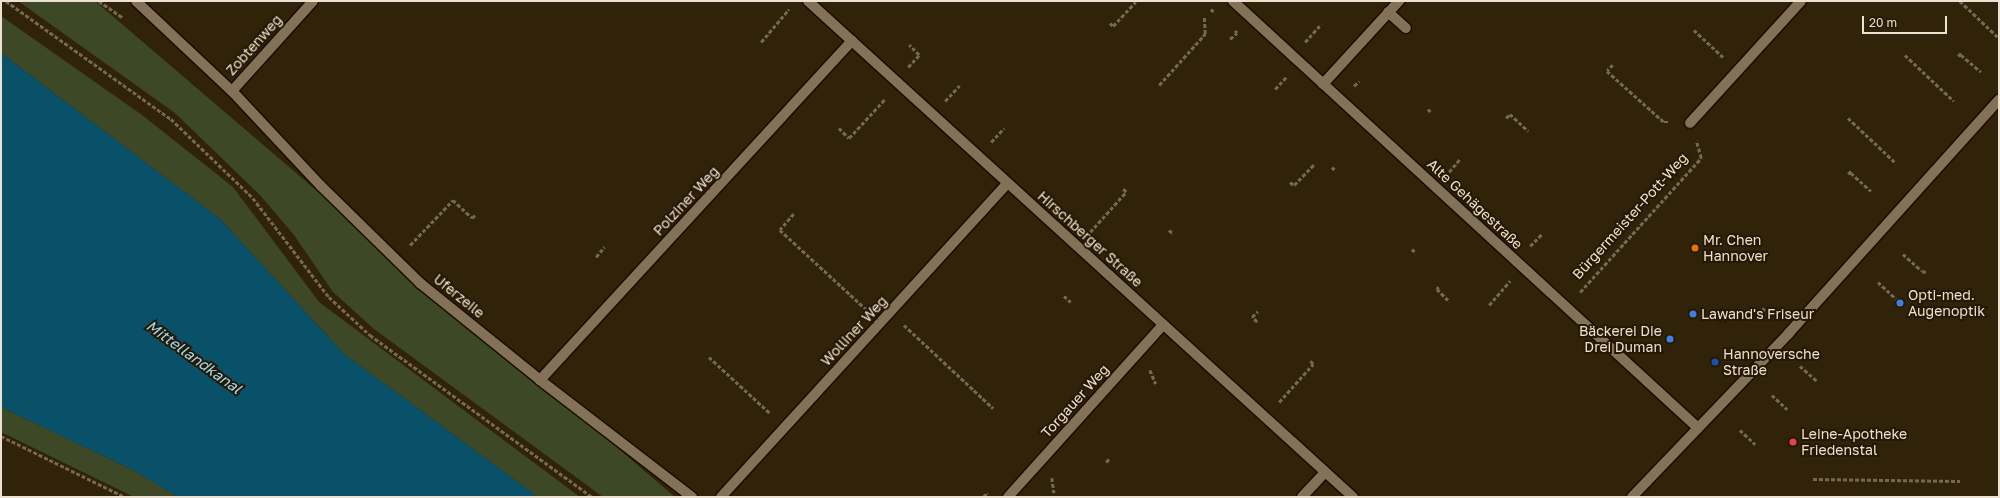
<!DOCTYPE html>
<meta charset="utf-8">
<style>
body{margin:0}
#map{position:relative;width:2000px;height:498px;overflow:hidden;background:#31220a;font-family:"Golos Text",sans-serif}
div>[style]{position:absolute}
.green>*{inset:0;background:#3d4926}
.water>*{inset:0;background:#095169}
.path>*{height:2.5px;margin-top:-1.25px;transform-origin:0;background:repeating-linear-gradient(90deg,#756954 0 4px,transparent 0 6px)}
.roads{filter:drop-shadow(1px 0 #180b00) drop-shadow(-1px 0 #180b00) drop-shadow(0 1px #180b00) drop-shadow(0 -1px #180b00)}
.service>*{height:10px;margin:-5px;padding:0 5px;transform-origin:5px;border-radius:5px;background:#837258}
.minor>*{height:10px;margin:-5px;padding:0 5px;transform-origin:5px;border-radius:5px;background:#837258}
.secondary>*{height:10px;margin:-5px;padding:0 5px;transform-origin:5px;border-radius:5px;background:#837258}
.dots>*{width:11px;height:11px;translate:-50% -50%;box-sizing:border-box;border:2px solid #271802;border-radius:50%}
span{translate:-50% -50%;white-space:nowrap;text-align:center;line-height:1.15;-webkit-text-stroke:4px #271802;paint-order:stroke}
.street-label{font-size:14px;color:#ebe2d4}
.poi-label{font-size:14px;color:#ebe2d4}
.left{translate:0 -50%;text-align:left}
.right{translate:-100% -50%;text-align:right}
.water-label{font-size:15px;color:#9bdaf5;font-style:italic}
.frame{position:absolute;inset:0;border:2px solid #ebe2d4;pointer-events:none}
.scale{position:absolute;left:1862px;top:16px;width:85px;height:18px;box-sizing:border-box;border:2px solid #ebe2d4;border-top:0;padding-left:5px;font-size:12px;line-height:14px;white-space:nowrap;color:#ebe2d4;-webkit-text-stroke:3px #271802;paint-order:stroke}
</style>
<div id="map">
<div class="green">
<i style="clip-path:polygon(18px 1px,95px 1px,675px 497px,603px 497px,374px 329px,333px 292px,294px 235px,260px 195px,175px 113px)"></i>
<i style="clip-path:polygon(1px 16px,142px 115px,233px 187px,319px 302px,580px 497px,538px 497px,344px 354px,220px 219px,1px 53px)"></i>
<i style="clip-path:polygon(1px 407px,135px 471px,178px 497px,134px 497px,1px 432px)"></i>
</div>
<div class="water">
<i style="clip-path:polygon(1px 53px,220px 219px,344px 354px,538px 497px,178px 497px,135px 471px,1px 407px)"></i>
</div>
<div class="path">
<i style="left:6px;top:1px;width:203px;rotate:35.6deg"></i>
<i style="left:171px;top:119px;width:114px;rotate:43.9deg"></i>
<i style="left:253px;top:198px;width:125px;rotate:52.5deg"></i>
<i style="left:329px;top:297px;width:56px;rotate:42.8deg"></i>
<i style="left:370px;top:335px;width:275px;rotate:36.1deg"></i>
<i style="left:99px;top:1px;width:29px;rotate:35deg"></i>
<i style="left:1960px;top:1px;width:54px;rotate:43.5deg"></i>
<i style="left:1211px;top:9px;width:6px;rotate:45deg"></i>
<i style="left:1110px;top:23px;width:4px;rotate:45deg"></i>
<i style="left:1113px;top:26px;width:33px;rotate:-47deg"></i>
<i style="left:1135px;top:2px;width:1px;rotate:-135deg"></i>
<i style="left:1694px;top:30px;width:40px;rotate:43deg"></i>
<i style="left:1230px;top:39px;width:9px;rotate:-41deg"></i>
<i style="left:1237px;top:33px;width:3px;rotate:-135deg"></i>
<i style="left:761px;top:42px;width:43px;rotate:-49.7deg"></i>
<i style="left:1305px;top:42px;width:24px;rotate:-48deg"></i>
<i style="left:1905px;top:55px;width:67px;rotate:43.2deg"></i>
<i style="left:1961px;top:55px;width:26px;rotate:40deg"></i>
<i style="left:1958px;top:56px;width:6px;rotate:-45deg"></i>
<i style="left:1613px;top:65px;width:8px;rotate:135deg"></i>
<i style="left:1607px;top:71px;width:76px;rotate:41.8deg"></i>
<i style="left:1664px;top:122px;width:6px"></i>
<i style="left:908px;top:67px;width:16px;rotate:-47deg"></i>
<i style="left:919px;top:55px;width:14px;rotate:-135deg"></i>
<i style="left:1159px;top:85px;width:69px;rotate:-48deg"></i>
<i style="left:1205px;top:34px;width:17px;rotate:-93deg"></i>
<i style="left:1354px;top:86px;width:7px;rotate:-45deg"></i>
<i style="left:1275px;top:89px;width:16px;rotate:-47deg"></i>
<i style="left:945px;top:101px;width:21px;rotate:-47deg"></i>
<i style="left:1428px;top:109px;width:4px;rotate:45deg"></i>
<i style="left:1506px;top:118px;width:6px;rotate:-45deg"></i>
<i style="left:1510px;top:114px;width:25px;rotate:43deg"></i>
<i style="left:1848px;top:118px;width:66px;rotate:43.2deg"></i>
<i style="left:839px;top:128px;width:14px;rotate:45deg"></i>
<i style="left:849px;top:138px;width:53px;rotate:-47.3deg"></i>
<i style="left:991px;top:142px;width:19px;rotate:-47deg"></i>
<i style="left:1332px;top:167px;width:6px;rotate:45deg"></i>
<i style="left:1449px;top:172px;width:17px;rotate:-50deg"></i>
<i style="left:1851px;top:173px;width:27px;rotate:42deg"></i>
<i style="left:1848px;top:174px;width:6px;rotate:-45deg"></i>
<i style="left:1290px;top:182px;width:5px;rotate:37deg"></i>
<i style="left:1294px;top:185px;width:30px;rotate:-46deg"></i>
<i style="left:794px;top:214px;width:21px;rotate:131deg"></i>
<i style="left:780px;top:230px;width:117px;rotate:42.6deg"></i>
<i style="left:1169px;top:230px;width:6px;rotate:39deg"></i>
<i style="left:1090px;top:232px;width:54px;rotate:-48deg"></i>
<i style="left:1126px;top:192px;width:6px;rotate:-135deg"></i>
<i style="left:410px;top:245px;width:62px;rotate:-46.3deg"></i>
<i style="left:453px;top:200px;width:26px;rotate:43deg"></i>
<i style="left:472px;top:218px;width:4px;rotate:-45deg"></i>
<i style="left:1530px;top:246px;width:17px;rotate:-45deg"></i>
<i style="left:1412px;top:249px;width:6px;rotate:45deg"></i>
<i style="left:1903px;top:254px;width:25px;rotate:42deg"></i>
<i style="left:1922px;top:271px;width:4px;rotate:14deg"></i>
<i style="left:596px;top:257px;width:13px;rotate:-51deg"></i>
<i style="left:1878px;top:282px;width:26px;rotate:43deg"></i>
<i style="left:1439px;top:287px;width:3px;rotate:135deg"></i>
<i style="left:1437px;top:289px;width:18px;rotate:45deg"></i>
<i style="left:1580px;top:292px;width:181px;rotate:-47.9deg"></i>
<i style="left:1701px;top:158px;width:18px;rotate:-106deg"></i>
<i style="left:1064px;top:296px;width:9px;rotate:41deg"></i>
<i style="left:1489px;top:305px;width:32px;rotate:-49deg"></i>
<i style="left:1762px;top:308px;width:6px;rotate:39deg"></i>
<i style="left:1257px;top:322px;width:7px;rotate:-135deg"></i>
<i style="left:1252px;top:317px;width:8px;rotate:-45deg"></i>
<i style="left:904px;top:325px;width:122px;rotate:43deg"></i>
<i style="left:1807px;top:350px;width:6px;rotate:45deg"></i>
<i style="left:709px;top:357px;width:83px;rotate:42.6deg"></i>
<i style="left:1800px;top:366px;width:23px;rotate:41deg"></i>
<i style="left:1150px;top:370px;width:15px;rotate:67deg"></i>
<i style="left:1772px;top:395px;width:21px;rotate:43deg"></i>
<i style="left:1279px;top:402px;width:51px;rotate:-48.2deg"></i>
<i style="left:1313px;top:364px;width:4px;rotate:-135deg"></i>
<i style="left:1740px;top:430px;width:21px;rotate:43deg"></i>
<i style="left:1px;top:436px;width:138px;rotate:26.2deg"></i>
<i style="left:1106px;top:462px;width:6px;rotate:-45deg"></i>
<i style="left:1052px;top:478px;width:15px;rotate:82deg"></i>
<i style="left:1813px;top:479px;width:147px;rotate:0.8deg"></i>
<i style="left:983px;top:497px;width:6px;rotate:-45deg"></i>
<i style="left:987px;top:493px;width:1px;rotate:45deg"></i>
</div>
<div class="roads">
<div class="service">
<i style="left:136px;top:1px;width:132px;rotate:43.2deg"></i>
<i style="left:232px;top:91px;width:130px;rotate:46.9deg"></i>
<i style="left:321px;top:186px;width:139px;rotate:44.4deg"></i>
<i style="left:420px;top:283px;width:154px;rotate:38.9deg"></i>
<i style="left:540px;top:380px;width:192px;rotate:37.6deg"></i>
<i style="left:1388px;top:12px;width:24px;rotate:42deg"></i>
<i style="left:1323px;top:84px;width:113px;rotate:-47.5deg"></i>
<i style="left:721px;top:497px;width:425px;rotate:-47.6deg"></i>
</div>
<div class="minor">
<i style="left:808px;top:1px;width:737px;rotate:42.31deg"></i>
<i style="left:1233px;top:1px;width:631px;rotate:42.56deg"></i>
<i style="left:232px;top:91px;width:121px;rotate:-48deg"></i>
<i style="left:1690px;top:123px;width:165px;rotate:-47.7deg"></i>
<i style="left:540px;top:380px;width:461px;rotate:-47.4deg"></i>
<i style="left:1008px;top:497px;width:232px;rotate:-48deg"></i>
<i style="left:1302px;top:497px;width:34px;rotate:-47deg"></i>
</div>
<div class="secondary">
<i style="left:1632px;top:497px;width:227px;rotate:-46.2deg"></i>
<i style="left:1789px;top:333px;width:314px;rotate:-48deg"></i>
</div>
</div>
<div class="dots">
<i style="left:1695px;top:248px;background:#e8710a"></i>
<i style="left:1900px;top:303px;background:#3f7fe0"></i>
<i style="left:1693px;top:314px;background:#3f7fe0"></i>
<i style="left:1670px;top:339px;background:#3f7fe0"></i>
<i style="left:1715px;top:362px;background:#1a4fb4"></i>
<i style="left:1793px;top:442px;background:#e0444e"></i>
</div>
<div class="street-label">
<span style="left:254px;top:45px;rotate:-48deg">Zobtenweg</span>
<span style="left:686px;top:201px;rotate:-47deg">Polziner Weg</span>
<span style="left:1475px;top:204px;rotate:43deg">Alte Gehägestraße</span>
<span style="left:1630px;top:216px;rotate:-48deg">Bürgermeister-Pott-Weg</span>
<span style="left:1090px;top:239px;rotate:42deg">Hirschberger Straße</span>
<span style="left:459px;top:296px;rotate:39deg">Uferzeile</span>
<span style="left:854px;top:331px;rotate:-47deg">Wolliner Weg</span>
<span style="left:1075px;top:401px;rotate:-48deg">Torgauer Weg</span>
</div>
<div class="poi-label">
<span class="left" style="left:1703px;top:248px">Mr. Chen<br>Hannover</span>
<span class="left" style="left:1908px;top:303px">Opti-med.<br>Augenoptik</span>
<span class="left" style="left:1701px;top:314px">Lawand's Friseur</span>
<span class="right" style="left:1662px;top:339px">Bäckerei Die<br>Drei Duman</span>
<span class="left" style="left:1723px;top:362px">Hannoversche<br>Straße</span>
<span class="left" style="left:1801px;top:442px">Leine-Apotheke<br>Friedenstal</span>
</div>
<div class="water-label">
<span style="left:194px;top:357px;rotate:36deg">Mittellandkanal</span>
</div>
<div class="frame"></div>
<div class="scale">20 m</div>
</div>
